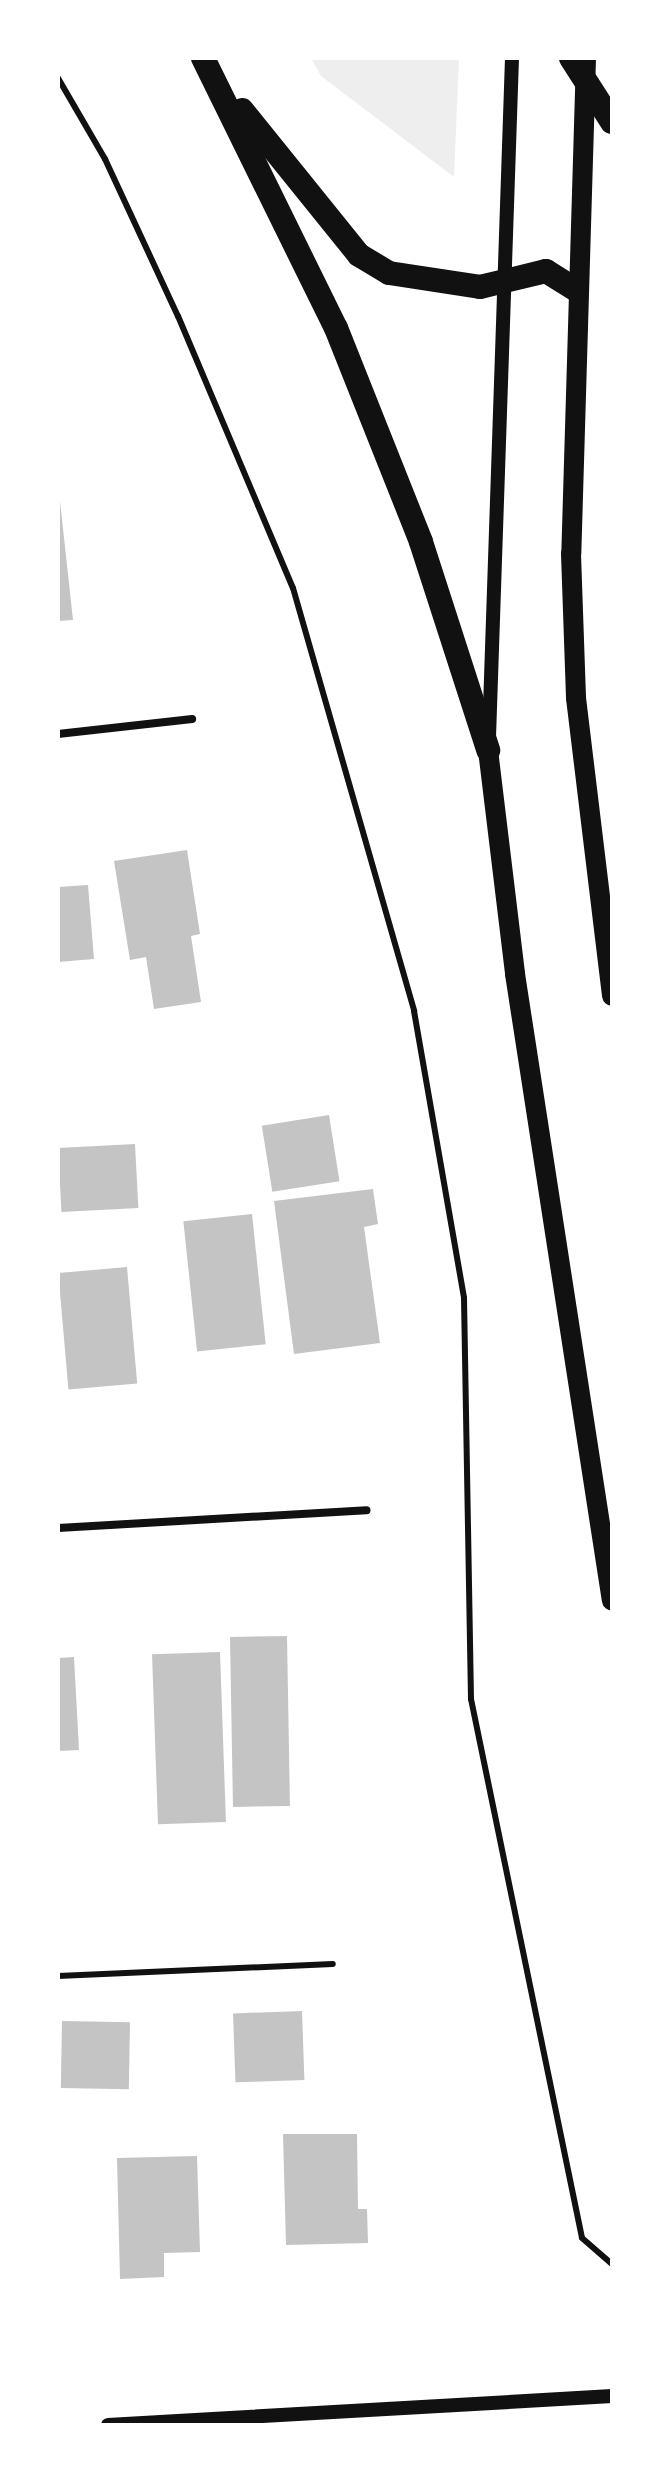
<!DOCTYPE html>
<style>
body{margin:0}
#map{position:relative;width:670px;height:2483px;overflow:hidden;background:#fff;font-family:"Source Sans 3",sans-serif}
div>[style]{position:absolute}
.green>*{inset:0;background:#eee}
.building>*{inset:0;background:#c4c4c4;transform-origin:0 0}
.service>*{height:6px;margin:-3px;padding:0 3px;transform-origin:3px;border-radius:3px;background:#111}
.minor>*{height:8px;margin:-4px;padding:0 4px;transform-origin:4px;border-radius:4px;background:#111}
.tertiary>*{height:14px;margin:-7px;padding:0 7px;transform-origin:7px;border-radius:7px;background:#111}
.primary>*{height:20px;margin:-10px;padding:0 10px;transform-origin:10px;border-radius:10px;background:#111}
.motorway>*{height:24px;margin:-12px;padding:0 12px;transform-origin:12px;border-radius:12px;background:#111}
span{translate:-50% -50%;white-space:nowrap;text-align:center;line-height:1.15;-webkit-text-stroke:7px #fff;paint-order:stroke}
.frame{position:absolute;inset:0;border:60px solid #fff;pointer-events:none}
</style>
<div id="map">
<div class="green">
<i style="clip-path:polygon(311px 58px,459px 58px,454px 177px,321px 76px)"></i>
</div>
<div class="building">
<i style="clip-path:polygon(58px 483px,73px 620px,58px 621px)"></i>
<i style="clip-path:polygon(187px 850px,200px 934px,191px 936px,201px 1002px,154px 1009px,146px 957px,130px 960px,114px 861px)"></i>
<i style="clip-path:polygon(88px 885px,94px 959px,58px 962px,58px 887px)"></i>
<i style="left:329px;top:1115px;width:67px;height:68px;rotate:81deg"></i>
<i style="left:135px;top:1144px;width:64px;height:77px;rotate:87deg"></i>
<i style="clip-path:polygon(373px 1189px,378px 1224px,364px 1227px,380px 1343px,294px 1354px,274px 1201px)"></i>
<i style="left:252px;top:1214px;width:131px;height:69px;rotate:84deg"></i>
<i style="left:127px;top:1267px;width:117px;height:69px;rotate:85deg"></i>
<i style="left:287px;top:1636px;width:170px;height:57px;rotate:89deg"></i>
<i style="left:220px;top:1652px;width:170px;height:68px;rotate:88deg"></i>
<i style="clip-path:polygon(74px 1657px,79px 1750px,58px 1751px,58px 1658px)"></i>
<i style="left:302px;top:2011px;width:69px;height:69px;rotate:88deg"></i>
<i style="left:62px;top:2021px;width:68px;height:67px;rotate:1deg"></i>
<i style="clip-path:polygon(283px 2134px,357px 2134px,358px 2209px,367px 2209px,368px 2243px,286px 2245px)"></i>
<i style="clip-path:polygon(197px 2156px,200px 2252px,164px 2253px,164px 2277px,120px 2279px,117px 2158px)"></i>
</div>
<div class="service">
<i style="left:58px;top:78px;width:94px;rotate:59.9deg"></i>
<i style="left:105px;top:159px;width:173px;rotate:65.1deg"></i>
<i style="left:178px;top:316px;width:295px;rotate:67.1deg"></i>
<i style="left:293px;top:588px;width:440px;rotate:74deg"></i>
<i style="left:414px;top:1011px;width:291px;rotate:80.1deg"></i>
<i style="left:464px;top:1298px;width:401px;rotate:89deg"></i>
<i style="left:471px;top:1699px;width:550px;rotate:78.36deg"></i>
<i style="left:582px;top:2238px;width:40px;rotate:41deg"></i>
<i style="left:58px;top:1976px;width:275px;rotate:-2.5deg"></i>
</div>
<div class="minor">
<i style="left:58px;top:734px;width:135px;rotate:-6.4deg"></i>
<i style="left:58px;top:1528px;width:309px;rotate:-3.3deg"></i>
</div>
<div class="tertiary">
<i style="left:489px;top:737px;width:679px;rotate:-88.06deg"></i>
<i style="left:108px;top:2425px;width:505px;rotate:-3.29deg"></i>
</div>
<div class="primary">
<i style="left:586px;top:58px;width:496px;rotate:91.7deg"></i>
<i style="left:571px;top:554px;width:144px;rotate:88deg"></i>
<i style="left:576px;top:698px;width:300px;rotate:83.1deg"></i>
<i style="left:488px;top:750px;width:226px;rotate:83.1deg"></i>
<i style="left:515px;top:974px;width:634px;rotate:81.21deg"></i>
</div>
<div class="motorway">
<i style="left:203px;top:58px;width:301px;rotate:63.8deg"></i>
<i style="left:336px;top:328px;width:230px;rotate:68.3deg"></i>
<i style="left:421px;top:542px;width:219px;rotate:72.1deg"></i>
<i style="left:571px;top:58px;width:76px;rotate:57.4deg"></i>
<i style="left:242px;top:110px;width:186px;rotate:51.1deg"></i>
<i style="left:359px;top:255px;width:35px;rotate:31deg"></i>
<i style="left:389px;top:273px;width:92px;rotate:8.7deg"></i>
<i style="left:480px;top:287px;width:68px;rotate:-13.6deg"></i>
<i style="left:546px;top:271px;width:36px;rotate:32deg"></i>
</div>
<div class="frame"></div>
</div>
